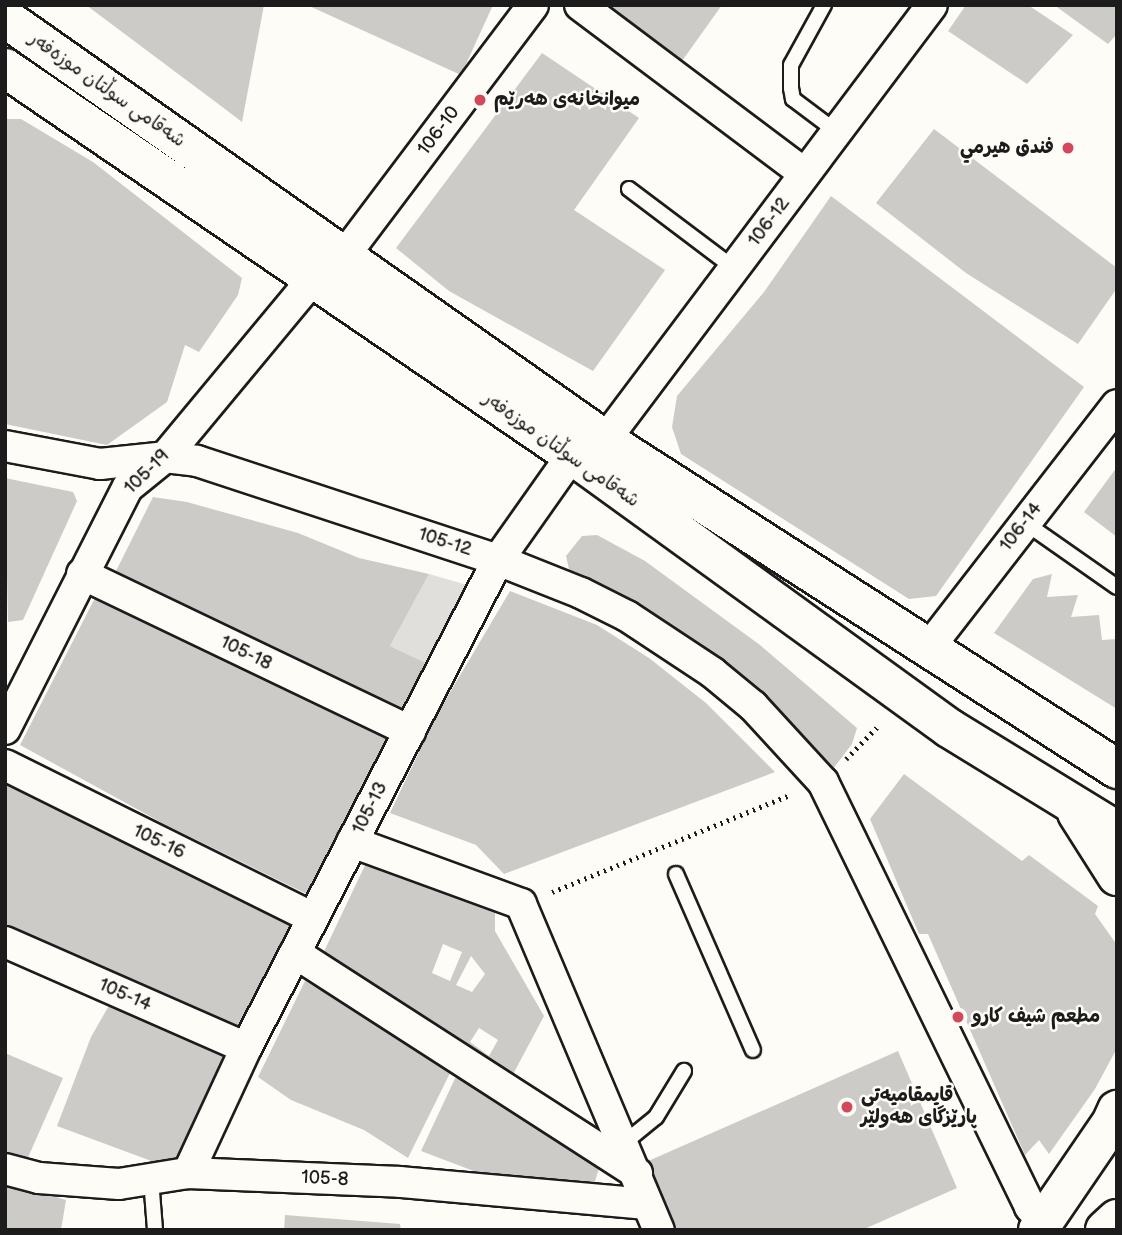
<!DOCTYPE html>
<meta charset="utf-8">
<style>
body{margin:0}
#map{position:relative;width:1122px;height:1235px;overflow:hidden;background:#fdfcf7;font-family:"Balsamiq Sans","Playpen Sans Arabic",sans-serif}
div>[style]{position:absolute}
.green>*{inset:0;background:#e0dfdb}
.building>*{inset:0;background:#cccbc8}
.path>*{height:4.5px;margin-top:-2.25px;transform-origin:0;background:repeating-linear-gradient(90deg,#1c1c1c 0 2px,transparent 0 7px)}
.roads{filter:drop-shadow(2px 0 #1c1c1c) drop-shadow(-2px 0 #1c1c1c) drop-shadow(0 2px #1c1c1c) drop-shadow(0 -2px #1c1c1c)}
.lane>*{height:14px;margin:-7px;padding:0 7px;transform-origin:7px;border-radius:7px;background:#fdfcf7}
.street>*{height:30px;margin:-15px;padding:0 15px;transform-origin:15px;border-radius:15px;background:#fdfcf7}
.secondary>*{height:38px;margin:-19px;padding:0 19px;transform-origin:19px;border-radius:19px;background:#fdfcf7}
.primary>*{height:38px;margin:-19px;padding:0 19px;transform-origin:19px;border-radius:19px;background:#fdfcf7}
.dots>*{width:19px;height:19px;translate:-50% -50%;box-sizing:border-box;border:4px solid #fdfcf7;border-radius:50%}
span{translate:-50% -50%;white-space:nowrap;text-align:center;line-height:1.15;-webkit-text-stroke:5px #fdfcf7;paint-order:stroke}
.street-label{font-size:19px;color:#1c1c1c}
.poi-label{font-size:19px;color:#1c1c1c;font-weight:700}
.left{translate:0 -50%;text-align:left}
.right{translate:-100% -50%;text-align:right}
.frame{position:absolute;inset:0;border:7px solid #1c1c1c;pointer-events:none}
</style>
<div id="map">
<div class="green">
<i style="clip-path:polygon(429px 574px,474px 587px,430px 665px,390px 646px)"></i>
</div>
<div class="building">
<i style="clip-path:polygon(86px 5px,264px 5px,242px 122px,225px 109px)"></i>
<i style="clip-path:polygon(307px 5px,493px 5px,461px 75px)"></i>
<i style="clip-path:polygon(604px 5px,722px 5px,682px 61px)"></i>
<i style="clip-path:polygon(966px 5px,1028px 5px,1073px 35px,1027px 84px,948px 31px)"></i>
<i style="clip-path:polygon(1054px 5px,1117px 5px,1117px 34px,1108px 44px)"></i>
<i style="clip-path:polygon(542px 53px,639px 118px,574px 210px,665px 270px,593px 371px,449px 291px,396px 248px)"></i>
<i style="clip-path:polygon(5px 119px,21px 119px,93px 162px,242px 278px,238px 295px,199px 352px,185px 345px,167px 402px,107px 445px,5px 424px)"></i>
<i style="clip-path:polygon(934px 129px,1117px 268px,1117px 288px,1078px 344px,966px 273px,876px 203px)"></i>
<i style="clip-path:polygon(831px 196px,1084px 387px,936px 596px,909px 599px,681px 454px,672px 427px,677px 396px,764px 292px)"></i>
<i style="clip-path:polygon(1117px 467px,1117px 537px,1084px 512px)"></i>
<i style="clip-path:polygon(5px 478px,73px 492px,77px 501px,23px 620px,8px 622px)"></i>
<i style="clip-path:polygon(153px 497px,187px 502px,298px 533px,359px 558px,429px 574px,390px 646px,430px 665px,412px 713px,115px 573px)"></i>
<i style="clip-path:polygon(597px 535px,645px 561px,760px 645px,857px 728px,852px 744px,823px 782px,773px 702px,718px 658px,571px 578px,566px 556px,582px 536px)"></i>
<i style="clip-path:polygon(1052px 574px,1047px 597px,1078px 595px,1071px 617px,1099px 615px,1102px 640px,1117px 639px,1117px 709px,994px 633px,1033px 579px)"></i>
<i style="clip-path:polygon(99px 590px,397px 733px,317px 899px,166px 825px,20px 745px)"></i>
<i style="clip-path:polygon(510px 591px,597px 625px,649px 658px,706px 703px,775px 772px,504px 874px,476px 845px,390px 813px,436px 716px)"></i>
<i style="clip-path:polygon(10px 774px,301px 920px,241px 1035px,88px 967px,5px 925px,5px 782px)"></i>
<i style="clip-path:polygon(904px 774px,1022px 861px,1029px 855px,1098px 906px,1095px 914px,1117px 945px,1117px 1048px,1095px 1089px,1049px 1154px,1039px 1140px,1025px 1155px,928px 934px,919px 934px,870px 819px)"></i>
<i style="clip-path:polygon(evenodd,367px 861px,452px 890px,495px 911px,495px 931px,544px 1016px,510px 1080px,319px 962px,367px 861px,443px 944px,462px 952px,450px 981px,432px 973px,443px 944px,367px 861px,471px 956px,485px 974px,472px 992px,456px 985px,471px 956px,367px 861px,479px 1028px,498px 1040px,489px 1056px,470px 1042px,479px 1028px)"></i>
<i style="clip-path:polygon(305px 981px,453px 1067px,408px 1158px,364px 1130px,291px 1100px,258px 1077px)"></i>
<i style="clip-path:polygon(111px 1002px,227px 1053px,212px 1095px,173px 1169px,57px 1126px,91px 1037px)"></i>
<i style="clip-path:polygon(898px 1051px,957px 1188px,862px 1230px,676px 1230px,646px 1162px)"></i>
<i style="clip-path:polygon(5px 1053px,63px 1078px,26px 1162px,5px 1154px)"></i>
<i style="clip-path:polygon(458px 1072px,602px 1159px,585px 1213px,421px 1151px)"></i>
<i style="clip-path:polygon(5px 1182px,66px 1200px,61px 1230px,5px 1230px)"></i>
<i style="clip-path:polygon(285px 1215px,400px 1224px,401px 1230px,284px 1230px)"></i>
</div>
<div class="path">
<i style="left:846px;top:759px;width:47px;rotate:-45.9deg"></i>
<i style="left:552px;top:892px;width:257px;rotate:-22.2deg"></i>
</div>
<div class="roads">
<div class="lane">
<i style="left:824px;top:5px;width:68px;rotate:118.8deg"></i>
<i style="left:791px;top:65px;width:23px;rotate:90deg"></i>
<i style="left:791px;top:88px;width:11px;rotate:80deg"></i>
<i style="left:793px;top:99px;width:55px;rotate:36.9deg"></i>
<i style="left:629px;top:189px;width:131px;rotate:37deg"></i>
<i style="left:1024px;top:522px;width:113px;rotate:35deg"></i>
<i style="left:676px;top:874px;width:192px;rotate:66.4deg"></i>
<i style="left:624px;top:1143px;width:41px;rotate:-39.1deg"></i>
<i style="left:656px;top:1117px;width:54px;rotate:-58.7deg"></i>
<i style="left:151px;top:1179px;width:51px;rotate:85.5deg"></i>
</div>
<div class="street">
<i style="left:580px;top:5px;width:281px;rotate:36.9deg"></i>
<i style="left:344px;top:256px;width:314px;rotate:-53deg"></i>
<i style="left:605px;top:440px;width:544px;rotate:-53.07deg"></i>
<i style="left:5px;top:446px;width:97px;rotate:10.7deg"></i>
<i style="left:100px;top:464px;width:65px;rotate:-6.1deg"></i>
<i style="left:165px;top:457px;width:32px;rotate:7deg"></i>
<i style="left:197px;top:461px;width:317px;rotate:18.2deg"></i>
<i style="left:498px;top:560px;width:89px;rotate:21.7deg"></i>
<i style="left:581px;top:593px;width:51px;rotate:26.6deg"></i>
<i style="left:627px;top:616px;width:103px;rotate:33.5deg"></i>
<i style="left:713px;top:673px;width:52px;rotate:39.5deg"></i>
<i style="left:753px;top:706px;width:103px;rotate:47.4deg"></i>
<i style="left:823px;top:782px;width:473px;rotate:64deg"></i>
<i style="left:1030px;top:1207px;width:21px;rotate:49deg"></i>
<i style="left:82px;top:574px;width:364px;rotate:25.6deg"></i>
<i style="left:927px;top:650px;width:310px;rotate:-52.2deg"></i>
<i style="left:5px;top:729px;width:271px;rotate:-63.1deg"></i>
<i style="left:128px;top:487px;width:48px;rotate:-39deg"></i>
<i style="left:165px;top:457px;width:230px;rotate:-50.3deg"></i>
<i style="left:5px;top:765px;width:344px;rotate:26.4deg"></i>
<i style="left:352px;top:842px;width:180px;rotate:20.1deg"></i>
<i style="left:521px;top:904px;width:354px;rotate:67.1deg"></i>
<i style="left:5px;top:942px;width:263px;rotate:23.7deg"></i>
<i style="left:295px;top:953px;width:407px;rotate:32.8deg"></i>
<i style="left:5px;top:1169px;width:35px;rotate:15deg"></i>
<i style="left:39px;top:1178px;width:80px;rotate:4.3deg"></i>
<i style="left:119px;top:1184px;width:70px;rotate:-9.1deg"></i>
<i style="left:188px;top:1173px;width:212px;rotate:2.4deg"></i>
<i style="left:400px;top:1182px;width:247px;rotate:5.1deg"></i>
<i style="left:188px;top:1173px;width:138px;rotate:-65.1deg"></i>
<i style="left:246px;top:1048px;width:549px;rotate:-62.69deg"></i>
<i style="left:498px;top:560px;width:128px;rotate:-54.8deg"></i>
</div>
<div class="secondary">
<i style="left:1038px;top:1230px;width:140px;rotate:-55.7deg"></i>
</div>
<div class="primary">
<i style="left:5px;top:18px;width:734px;rotate:35.12deg"></i>
<i style="left:605px;top:440px;width:609px;rotate:32.72deg"></i>
<i style="left:5px;top:68px;width:686px;rotate:34.32deg"></i>
<i style="left:572px;top:455px;width:465px;rotate:35.9deg"></i>
<i style="left:949px;top:728px;width:197px;rotate:31.5deg"></i>
<i style="left:1077px;top:813px;width:75px;rotate:57.6deg"></i>
<i style="left:1113px;top:1119px;width:10px;rotate:-66deg"></i>
<i style="left:1105px;top:1230px;width:16px;rotate:-43deg"></i>
</div>
</div>
<div class="dots">
<i style="left:480px;top:100px;background:#d1495b"></i>
<i style="left:1068px;top:148px;background:#d1495b"></i>
<i style="left:958px;top:1017px;background:#d1495b"></i>
<i style="left:847px;top:1107px;background:#d1495b"></i>
</div>
<div class="street-label">
<span style="left:107px;top:90px;rotate:35deg">شەقامی سوڵتان موزەفەر</span>
<span style="left:439px;top:131px;rotate:-53deg">106-10</span>
<span style="left:769px;top:222px;rotate:-53deg">106-12</span>
<span style="left:561px;top:450px;rotate:35deg">شەقامی سوڵتان موزەفەر</span>
<span style="left:147px;top:472px;rotate:-44deg">105-19</span>
<span style="left:1021px;top:527px;rotate:-52deg">106-14</span>
<span style="left:445px;top:542px;rotate:18deg">105-12</span>
<span style="left:246px;top:653px;rotate:26deg">105-18</span>
<span style="left:370px;top:808px;rotate:-63deg">105-13</span>
<span style="left:159px;top:842px;rotate:26deg">105-16</span>
<span style="left:125px;top:995px;rotate:24deg">105-14</span>
<span style="left:325px;top:1179px;rotate:3deg">105-8</span>
</div>
<div class="poi-label">
<span class="left" style="left:494px;top:100px">میوانخانەی هەرێم</span>
<span class="right" style="left:1054px;top:148px">فندق هيرمي</span>
<span class="left" style="left:972px;top:1017px">مطعم شيف كارو</span>
<span class="left" style="left:861px;top:1107px">قایمقامیەتی<br>پارێزگای ھەولێر</span>
</div>
<div class="frame"></div>
</div>
